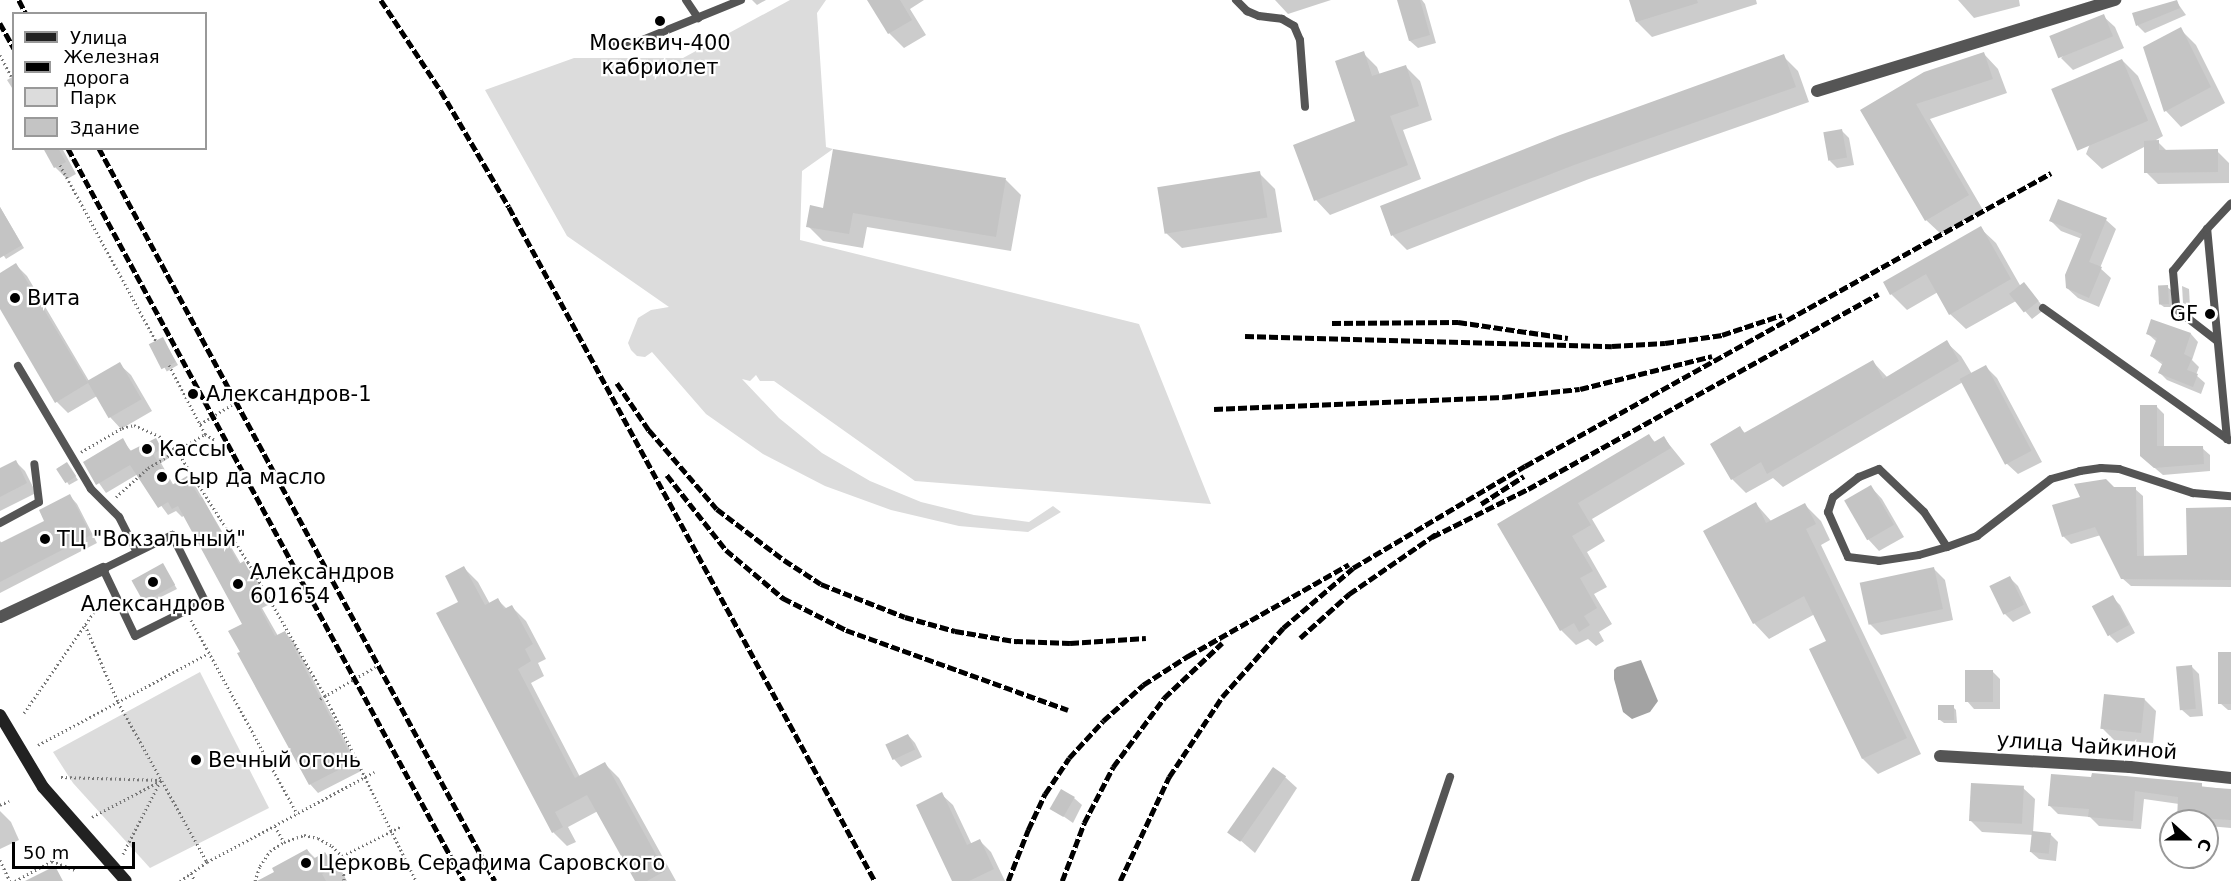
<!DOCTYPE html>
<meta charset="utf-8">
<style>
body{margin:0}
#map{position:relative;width:2231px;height:881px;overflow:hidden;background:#fff;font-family:"DejaVu Sans",sans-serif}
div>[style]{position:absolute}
.green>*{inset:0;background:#dcdcdc}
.water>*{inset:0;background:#a3a3a3}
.shadow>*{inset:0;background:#0003;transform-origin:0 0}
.building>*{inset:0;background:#c4c4c4;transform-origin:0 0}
.path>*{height:3px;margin-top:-1.5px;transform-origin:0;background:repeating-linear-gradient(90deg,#777 0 1.5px,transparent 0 4.5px)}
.lane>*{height:8px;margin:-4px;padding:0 4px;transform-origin:4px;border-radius:4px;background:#555}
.street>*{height:12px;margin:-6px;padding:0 6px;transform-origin:6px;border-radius:6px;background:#555}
.secondary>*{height:12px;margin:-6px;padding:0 6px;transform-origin:6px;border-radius:6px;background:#222}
.rail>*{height:4.5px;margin-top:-2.25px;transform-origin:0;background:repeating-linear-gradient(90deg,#000 0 9px,transparent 0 12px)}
.dots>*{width:16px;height:16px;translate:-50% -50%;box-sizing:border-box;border:3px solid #fff;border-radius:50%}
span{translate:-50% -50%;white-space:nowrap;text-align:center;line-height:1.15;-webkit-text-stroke:4.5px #fff;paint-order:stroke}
.poi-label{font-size:21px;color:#000}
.left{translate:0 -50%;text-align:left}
.right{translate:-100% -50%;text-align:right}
.street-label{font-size:21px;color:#000}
.legend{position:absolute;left:12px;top:12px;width:195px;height:138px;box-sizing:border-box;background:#fff;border:2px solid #999;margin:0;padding:8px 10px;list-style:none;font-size:18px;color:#000}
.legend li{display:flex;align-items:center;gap:12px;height:30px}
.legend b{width:30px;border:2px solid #999}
.north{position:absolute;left:2159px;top:809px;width:60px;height:60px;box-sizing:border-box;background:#fff;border:2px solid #999;border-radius:50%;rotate:111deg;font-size:16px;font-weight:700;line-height:24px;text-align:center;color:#000}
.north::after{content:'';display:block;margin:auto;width:21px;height:27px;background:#000;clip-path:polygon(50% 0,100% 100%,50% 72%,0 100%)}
.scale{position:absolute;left:12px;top:842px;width:123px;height:27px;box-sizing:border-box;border:3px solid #000;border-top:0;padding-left:8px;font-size:18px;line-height:21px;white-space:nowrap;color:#000;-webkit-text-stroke:4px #fff;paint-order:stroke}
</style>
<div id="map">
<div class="green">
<i style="clip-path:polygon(790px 0,826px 0,817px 13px,826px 147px,833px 149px,802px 171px,800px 240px,1139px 324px,1211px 504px,915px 481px,774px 381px,760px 381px,756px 375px,750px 381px,742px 379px,779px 418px,822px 453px,870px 481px,921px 502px,974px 515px,1029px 522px,1053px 506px,1061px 512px,1028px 532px,959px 526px,891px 510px,825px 486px,763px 454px,706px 414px,652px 352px,645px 357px,637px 356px,631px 350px,628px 343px,638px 318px,651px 310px,669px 307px,567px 236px,485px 90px,574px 58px,683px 58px)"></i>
<i style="clip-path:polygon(200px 672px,269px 808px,150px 868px,73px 783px,53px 752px)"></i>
</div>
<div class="water">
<i style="clip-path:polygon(1641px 660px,1658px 701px,1650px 712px,1632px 719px,1623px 712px,1614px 679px,1614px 670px,1617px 667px)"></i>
</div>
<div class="shadow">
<i style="clip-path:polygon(752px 0,766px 0,757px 5px)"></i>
<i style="clip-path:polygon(869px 0,924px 0,910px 9px,926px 35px,904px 48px,889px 33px)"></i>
<i style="clip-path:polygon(1275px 0,1331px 0,1288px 14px)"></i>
<i style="clip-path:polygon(1404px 0,1422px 0,1425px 4px,1436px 43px,1418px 48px,1410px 41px,1399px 1px)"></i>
<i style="clip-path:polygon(1630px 0,1756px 0,1757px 4px,1652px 37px,1637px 22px)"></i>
<i style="clip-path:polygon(1958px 0,2019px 0,2020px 6px,1974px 18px)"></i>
<i style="clip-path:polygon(2176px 1px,2186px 15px,2145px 33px,2138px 26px,2134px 14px)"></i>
<i style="clip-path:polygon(2103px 16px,2115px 27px,2124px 48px,2073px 70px,2061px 58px)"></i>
<i style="clip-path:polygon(2180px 29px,2196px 45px,2225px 103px,2181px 127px,2166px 111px,2145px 48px)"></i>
<i style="clip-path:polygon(1363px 53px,1377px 67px,1380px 75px,1406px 67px,1420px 81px,1432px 120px,1403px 130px,1421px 179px,1330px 215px,1316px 200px,1295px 146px,1357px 122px)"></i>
<i style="clip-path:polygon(1984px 54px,1998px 69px,2007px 93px,1930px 119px,1983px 210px,1941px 234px,1926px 220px,1862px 111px)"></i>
<i style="clip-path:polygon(1783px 56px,1798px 71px,1809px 102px,1589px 179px,1407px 250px,1393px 236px,1382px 207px)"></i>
<i style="clip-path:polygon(2122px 60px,2138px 76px,2163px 136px,2156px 140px,2168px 152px,2217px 151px,2229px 163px,2229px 183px,2158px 184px,2146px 172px,2146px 146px,2102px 169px,2086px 154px)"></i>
<i style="clip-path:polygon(14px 76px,14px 91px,7px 80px)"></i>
<i style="clip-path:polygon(1842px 131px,1849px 138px,1854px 165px,1837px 168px,1830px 161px)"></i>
<i style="clip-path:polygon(45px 148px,62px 148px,76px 174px,67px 179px,55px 167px)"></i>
<i style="clip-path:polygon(834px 151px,1006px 180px,1021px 195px,1011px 251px,867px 227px,863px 248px,823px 241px,808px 226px,824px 209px)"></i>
<i style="clip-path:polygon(1259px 173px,1275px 189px,1282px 232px,1182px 248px,1166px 233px)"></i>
<i style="clip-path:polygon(0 207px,24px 248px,6px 259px,0 250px)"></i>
<i style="clip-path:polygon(2106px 220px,2116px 229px,2100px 268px,2111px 278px,2099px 307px,2078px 298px,2067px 288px,2082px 239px,2061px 231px,2051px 221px)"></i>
<i style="clip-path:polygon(1980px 228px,1996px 243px,2021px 287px,2031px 292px,2045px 309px,2032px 319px,2016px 301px,1966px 329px,1950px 314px,1938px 292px,1907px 310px,1891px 294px)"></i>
<i style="clip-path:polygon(16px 265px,27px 276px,89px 381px,119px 364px,131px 375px,152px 411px,121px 429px,110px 417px,97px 396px,68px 413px,57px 402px,0 306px,0 274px)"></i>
<i style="clip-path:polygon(2182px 286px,2189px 289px,2190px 306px,2183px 303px)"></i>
<i style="clip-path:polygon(2167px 287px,2171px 290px,2172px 307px,2164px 307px,2160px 304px)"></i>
<i style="clip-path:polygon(2148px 334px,2191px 334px,2198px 342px,2192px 360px,2199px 367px,2196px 375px,2205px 383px,2201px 394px,2167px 380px,2160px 373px,2163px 365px,2151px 356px,2157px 342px)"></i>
<i style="left:163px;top:339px;width:30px;height:13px;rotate:60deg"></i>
<i style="clip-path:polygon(1946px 342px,1961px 356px,1972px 374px,1986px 367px,1997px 378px,2042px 462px,2018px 474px,2006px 463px,1963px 382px,1783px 487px,1773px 478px,1746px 493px,1732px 479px,1740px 428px,1746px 434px,1873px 362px,1888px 378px)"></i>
<i style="clip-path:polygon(2157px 407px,2164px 414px,2164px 447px,2202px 448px,2210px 455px,2210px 471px,2163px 475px,2149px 463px)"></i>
<i style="clip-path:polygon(1649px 436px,1656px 443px,1664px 438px,1685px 464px,1592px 519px,1605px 541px,1587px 552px,1607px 587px,1594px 594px,1612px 624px,1599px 632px,1604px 641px,1596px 646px,1588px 639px,1576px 645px,1561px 630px,1499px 525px)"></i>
<i style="clip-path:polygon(155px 439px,169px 458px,161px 463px,174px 486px,187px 478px,196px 487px,241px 564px,252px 572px,270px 604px,262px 608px,278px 636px,285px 633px,293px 641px,361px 771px,318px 793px,310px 784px,242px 652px,244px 625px,185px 515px,182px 517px,176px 511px,168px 515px,138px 474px,106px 493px,85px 463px,122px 440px,132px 452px)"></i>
<i style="clip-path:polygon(16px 462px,25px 471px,36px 493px,0 511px,0 470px)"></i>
<i style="clip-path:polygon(67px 464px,78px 480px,69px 485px,58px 468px)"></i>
<i style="clip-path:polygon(1871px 487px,1882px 499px,1904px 537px,1879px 551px,1868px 539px)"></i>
<i style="clip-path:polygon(2114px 489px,2135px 489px,2143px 496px,2144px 557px,2188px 557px,2231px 508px,2231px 587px,2131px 586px,2122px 578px,2101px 535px,2071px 544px,2063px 536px)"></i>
<i style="clip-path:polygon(70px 496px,77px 504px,97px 543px,0 593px,0 541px,2px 543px,46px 521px)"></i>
<i style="clip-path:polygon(1756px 504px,1772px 522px,1805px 505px,1821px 521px,1830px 540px,1821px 545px,1921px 754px,1878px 774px,1863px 759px,1828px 642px,1815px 614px,1769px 639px,1754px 623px)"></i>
<i style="clip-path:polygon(163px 565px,177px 589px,147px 604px,144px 601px)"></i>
<i style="clip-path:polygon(464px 568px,478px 582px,490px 604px,498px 600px,507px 609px,512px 607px,526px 621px,546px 659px,538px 663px,544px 676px,531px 683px,580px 777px,604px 763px,619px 778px,676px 881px,636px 881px,598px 811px,568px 827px,576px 842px,567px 846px,553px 832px,460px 602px)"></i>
<i style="clip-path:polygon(1934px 569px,1945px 580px,1953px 620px,1881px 635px,1869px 623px)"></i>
<i style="clip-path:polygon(2010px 578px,2018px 586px,2031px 613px,2013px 622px,2005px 614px)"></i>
<i style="clip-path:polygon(2112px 597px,2120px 605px,2135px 633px,2117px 643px,2110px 636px)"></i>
<i style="clip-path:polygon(2231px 654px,2231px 710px,2228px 710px,2220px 703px)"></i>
<i style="clip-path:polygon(2191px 666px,2199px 674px,2203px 716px,2190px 717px,2182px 710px)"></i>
<i style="clip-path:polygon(1992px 671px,2000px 679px,2000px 709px,1974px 709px,1967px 701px)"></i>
<i style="clip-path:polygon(2144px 699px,2156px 711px,2153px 743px,2114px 740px,2103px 729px)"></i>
<i style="clip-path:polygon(1953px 707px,1956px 710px,1957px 723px,1944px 723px,1940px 720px)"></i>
<i style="clip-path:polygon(908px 735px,915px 743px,922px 757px,901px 767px,894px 759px)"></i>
<i style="clip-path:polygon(2121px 776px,2231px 790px,2231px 828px,2208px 826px,2207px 830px,2207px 821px,2180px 821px,2179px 804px,2144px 799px,2141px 829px,2099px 826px,2090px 817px,2058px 814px,2049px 805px,2093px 779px)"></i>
<i style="clip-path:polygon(1285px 777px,1297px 788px,1255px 853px,1232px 833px)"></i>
<i style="clip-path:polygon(2023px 788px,2035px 799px,2033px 833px,2050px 834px,2058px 842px,2056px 861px,2039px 859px,2031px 852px,2033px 835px,1982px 832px,1970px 820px)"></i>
<i style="clip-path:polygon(941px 794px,953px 805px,972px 845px,980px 841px,991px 852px,1005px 881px,954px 881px)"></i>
<i style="clip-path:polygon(1074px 798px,1082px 805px,1073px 823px,1053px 809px)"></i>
<i style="clip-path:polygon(0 811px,11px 822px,19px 840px,0 849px)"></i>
<i style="clip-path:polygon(307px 850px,316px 859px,325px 854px,341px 870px,347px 881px,269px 881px,276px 872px)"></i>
</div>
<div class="building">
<i style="clip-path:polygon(867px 0,900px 0,912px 20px,888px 34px)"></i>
<i style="clip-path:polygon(1397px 0,1420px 0,1430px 35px,1409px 41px)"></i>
<i style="clip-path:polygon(1629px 0,1697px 0,1698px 3px,1636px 22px)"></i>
<i style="clip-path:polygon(2177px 0,2180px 8px,2136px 26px,2132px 13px)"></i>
<i style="left:2104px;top:14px;width:24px;height:59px;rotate:68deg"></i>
<i style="clip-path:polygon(2181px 27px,2211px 87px,2164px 112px,2143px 47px)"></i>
<i style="clip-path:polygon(1364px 51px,1372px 76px,1406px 65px,1419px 106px,1390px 116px,1408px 165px,1314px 201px,1293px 145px,1355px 121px,1335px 61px)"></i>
<i style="clip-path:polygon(1984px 52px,1993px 79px,1916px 104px,1969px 195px,1925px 221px,1860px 110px,1924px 72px)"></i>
<i style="clip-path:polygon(1784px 54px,1796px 87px,1574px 165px,1391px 236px,1380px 206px,1560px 135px)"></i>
<i style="left:2122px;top:59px;width:67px;height:77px;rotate:67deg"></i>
<i style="left:1842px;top:129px;width:29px;height:19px;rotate:80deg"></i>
<i style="clip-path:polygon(2159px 140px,2159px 150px,2218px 149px,2218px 172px,2144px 173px,2144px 141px)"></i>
<i style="clip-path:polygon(43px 148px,58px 148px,66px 162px,54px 168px)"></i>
<i style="clip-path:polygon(833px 149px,1006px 178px,996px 237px,853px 213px,849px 234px,806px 227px,810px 205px,823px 208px)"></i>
<i style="left:1260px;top:171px;width:47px;height:104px;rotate:81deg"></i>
<i style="clip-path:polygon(2058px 199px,2107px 218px,2089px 262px,2102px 267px,2089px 298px,2066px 288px,2065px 275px,2082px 234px,2049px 221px)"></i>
<i style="clip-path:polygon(0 207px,22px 245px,0 258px)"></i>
<i style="clip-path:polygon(1981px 226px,2011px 279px,1949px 315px,1926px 274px,1890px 295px,1883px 282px)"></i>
<i style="clip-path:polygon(16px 263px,88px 383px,55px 403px,0 309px,0 273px)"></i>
<i style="left:2024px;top:282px;width:24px;height:19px;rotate:52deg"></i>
<i style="left:2168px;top:285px;width:19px;height:10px;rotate:87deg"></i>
<i style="clip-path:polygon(2151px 319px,2191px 333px,2184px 354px,2192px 358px,2187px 370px,2198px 374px,2193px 387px,2158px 373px,2163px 362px,2150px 356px,2157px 338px,2146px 334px)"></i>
<i style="left:163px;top:337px;width:28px;height:16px;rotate:63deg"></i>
<i style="clip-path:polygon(1947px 340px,1959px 361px,1767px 474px,1761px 462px,1731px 480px,1710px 444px,1740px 426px,1744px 433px,1873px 360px,1883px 379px)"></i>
<i style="left:120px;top:362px;width:43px;height:38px;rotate:60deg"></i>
<i style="left:1986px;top:365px;width:97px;height:30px;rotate:62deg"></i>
<i style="clip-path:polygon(2140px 405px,2157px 405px,2157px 446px,2203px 446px,2204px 464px,2154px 468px,2140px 456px)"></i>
<i style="clip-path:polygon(1649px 434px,1654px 442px,1664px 436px,1671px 448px,1578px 503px,1591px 525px,1572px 536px,1593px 571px,1580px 578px,1597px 608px,1584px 616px,1590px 625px,1579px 632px,1574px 623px,1560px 631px,1497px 524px)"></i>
<i style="clip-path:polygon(123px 438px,130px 451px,156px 438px,162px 449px,153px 454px,172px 485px,187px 476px,200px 498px,202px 497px,239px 564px,244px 561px,262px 595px,255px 599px,275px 636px,285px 631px,354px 762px,309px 785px,237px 653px,240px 652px,228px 631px,242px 624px,178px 506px,172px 509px,168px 502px,158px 508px,130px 465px,96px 485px,83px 462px)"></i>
<i style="clip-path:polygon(16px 460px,27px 483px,0 497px,0 468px)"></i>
<i style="left:67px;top:462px;width:17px;height:13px;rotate:57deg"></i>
<i style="clip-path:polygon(2106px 479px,2114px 487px,2136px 487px,2137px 556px,2187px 555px,2186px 508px,2231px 507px,2231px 580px,2121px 579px,2095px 527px,2062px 537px,2052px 505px,2080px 497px,2074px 484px)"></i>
<i style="left:1871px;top:485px;width:46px;height:31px;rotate:60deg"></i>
<i style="clip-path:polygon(70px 494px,91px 535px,0 582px,0 543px,44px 521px,39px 510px)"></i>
<i style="clip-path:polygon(1756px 502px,1766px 523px,1805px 503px,1816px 524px,1806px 529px,1907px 738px,1862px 759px,1809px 649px,1826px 641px,1804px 596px,1753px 624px,1703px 531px)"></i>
<i style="left:163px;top:563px;width:25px;height:36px;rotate:61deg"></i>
<i style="clip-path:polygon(464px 566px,485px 605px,498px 598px,504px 609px,512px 605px,533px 644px,525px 649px,531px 661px,518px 669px,575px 778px,605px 762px,665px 871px,647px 881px,635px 881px,587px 795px,555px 812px,563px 827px,552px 833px,436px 613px,458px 602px,445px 576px)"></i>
<i style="left:1934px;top:567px;width:43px;height:76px;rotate:78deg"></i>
<i style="left:2010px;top:576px;width:32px;height:23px;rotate:64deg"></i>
<i style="left:2113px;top:595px;width:34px;height:24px;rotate:62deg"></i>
<i style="left:2218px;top:652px;width:13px;height:52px"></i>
<i style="left:2192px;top:665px;width:44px;height:16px;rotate:85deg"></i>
<i style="left:1965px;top:670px;width:28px;height:32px"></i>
<i style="left:2104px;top:694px;width:41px;height:35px;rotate:6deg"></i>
<i style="left:1954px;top:705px;width:15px;height:16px;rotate:90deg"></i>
<i style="left:908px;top:734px;width:17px;height:25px;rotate:65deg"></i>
<i style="left:1273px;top:767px;width:16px;height:80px;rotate:35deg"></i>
<i style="clip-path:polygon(2092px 773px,2202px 783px,2202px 787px,2231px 789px,2231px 820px,2200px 818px,2200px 821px,2177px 820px,2178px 797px,2135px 791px,2133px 821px,2088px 817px,2089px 809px,2048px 806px,2051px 774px,2091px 777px)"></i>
<i style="left:1971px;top:783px;width:53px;height:38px;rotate:3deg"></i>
<i style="left:1061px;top:789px;width:16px;height:23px;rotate:30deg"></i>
<i style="clip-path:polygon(942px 792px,967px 845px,980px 839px,994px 869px,969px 881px,952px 881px,916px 805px)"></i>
<i style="left:2032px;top:831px;width:19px;height:21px;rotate:6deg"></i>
<i style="clip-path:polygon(307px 849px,313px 859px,325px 852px,334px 867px,322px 874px,326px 881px,257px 881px,274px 872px,272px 868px)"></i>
<i style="clip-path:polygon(55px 866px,63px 881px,25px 881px)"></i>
</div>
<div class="path">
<i style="left:0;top:55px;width:24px;rotate:62deg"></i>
<i style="left:60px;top:165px;width:200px;rotate:61.4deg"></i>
<i style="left:169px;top:365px;width:78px;rotate:62.4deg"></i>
<i style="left:205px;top:434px;width:12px;rotate:31deg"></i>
<i style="left:200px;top:424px;width:37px;rotate:-31deg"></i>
<i style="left:177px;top:451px;width:132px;rotate:57.4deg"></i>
<i style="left:248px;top:562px;width:155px;rotate:60.1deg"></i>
<i style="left:325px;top:696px;width:206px;rotate:63.8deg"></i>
<i style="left:81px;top:452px;width:48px;rotate:-30.3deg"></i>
<i style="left:122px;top:428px;width:12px;rotate:-14deg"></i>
<i style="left:134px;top:425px;width:27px;rotate:24deg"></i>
<i style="left:159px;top:436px;width:23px;rotate:41deg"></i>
<i style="left:116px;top:497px;width:43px;rotate:-42.2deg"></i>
<i style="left:148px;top:468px;width:66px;rotate:-30.8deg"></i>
<i style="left:191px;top:620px;width:221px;rotate:61.3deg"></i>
<i style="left:85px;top:625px;width:84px;rotate:66.8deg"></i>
<i style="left:118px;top:702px;width:183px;rotate:60.9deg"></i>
<i style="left:320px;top:699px;width:64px;rotate:-30.2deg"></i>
<i style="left:24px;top:713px;width:142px;rotate:-55.3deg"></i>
<i style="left:38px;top:745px;width:194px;rotate:-28.3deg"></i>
<i style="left:61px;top:777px;width:100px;rotate:1.7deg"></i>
<i style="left:0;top:805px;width:10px;rotate:-24deg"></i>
<i style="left:92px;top:817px;width:77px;rotate:-27.9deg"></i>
<i style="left:275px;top:826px;width:18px;rotate:61deg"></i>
<i style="left:123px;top:854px;width:83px;rotate:-62.8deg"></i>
<i style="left:342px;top:856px;width:67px;rotate:-26.6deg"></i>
<i style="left:0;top:860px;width:23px;rotate:65deg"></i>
<i style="left:191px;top:873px;width:9px;rotate:63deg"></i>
<i style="left:15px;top:881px;width:42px;rotate:-28.4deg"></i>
<i style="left:52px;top:861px;width:26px;rotate:21deg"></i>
<i style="left:180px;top:881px;width:33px;rotate:-35deg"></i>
<i style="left:207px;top:862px;width:190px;rotate:-28.3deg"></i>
<i style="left:255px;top:881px;width:16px;rotate:-72deg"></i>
<i style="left:260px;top:866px;width:18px;rotate:-56deg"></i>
<i style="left:270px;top:851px;width:17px;rotate:-33deg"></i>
<i style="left:284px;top:842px;width:21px;rotate:-19deg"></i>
<i style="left:304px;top:835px;width:14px;rotate:12deg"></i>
<i style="left:318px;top:838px;width:16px;rotate:30deg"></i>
<i style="left:332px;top:846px;width:14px;rotate:45deg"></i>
<i style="left:342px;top:856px;width:25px;rotate:85deg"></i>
</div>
<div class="lane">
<i style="left:686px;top:0;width:22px;rotate:56deg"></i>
<i style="left:1236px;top:0;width:16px;rotate:45deg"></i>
<i style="left:1247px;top:11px;width:13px;rotate:23deg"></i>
<i style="left:1259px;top:16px;width:23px;rotate:7deg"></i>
<i style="left:1282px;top:19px;width:14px;rotate:30deg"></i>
<i style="left:1294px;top:26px;width:15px;rotate:67deg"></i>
<i style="left:1300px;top:40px;width:67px;rotate:85.7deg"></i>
<i style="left:602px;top:46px;width:38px;rotate:-7deg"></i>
<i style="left:640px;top:41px;width:109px;rotate:-22.1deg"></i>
<i style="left:2207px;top:229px;width:54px;rotate:129deg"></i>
<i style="left:2173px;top:271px;width:38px;rotate:85deg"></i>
<i style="left:2176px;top:309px;width:51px;rotate:37.8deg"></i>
<i style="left:2043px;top:308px;width:228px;rotate:35.4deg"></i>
<i style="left:18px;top:366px;width:143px;rotate:59.3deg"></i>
<i style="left:91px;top:489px;width:40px;rotate:45deg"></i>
<i style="left:119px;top:517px;width:39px;rotate:63deg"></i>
<i style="left:2227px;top:439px;width:211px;rotate:-95.4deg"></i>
<i style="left:2207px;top:229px;width:35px;rotate:-47deg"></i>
<i style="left:0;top:523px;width:44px;rotate:-28.3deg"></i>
<i style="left:39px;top:502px;width:38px;rotate:-97deg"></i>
<i style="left:172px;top:535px;width:74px;rotate:63.4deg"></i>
<i style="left:205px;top:601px;width:78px;rotate:153.4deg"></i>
<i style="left:135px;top:636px;width:74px;rotate:-115.5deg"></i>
<i style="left:103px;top:569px;width:77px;rotate:-26.2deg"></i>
<i style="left:1947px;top:547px;width:42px;rotate:-123.3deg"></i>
<i style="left:1924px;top:512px;width:62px;rotate:-136.3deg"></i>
<i style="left:1879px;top:469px;width:22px;rotate:158deg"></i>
<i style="left:1859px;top:477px;width:33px;rotate:142deg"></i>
<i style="left:1833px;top:497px;width:16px;rotate:108deg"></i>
<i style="left:1828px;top:512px;width:49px;rotate:66deg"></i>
<i style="left:1848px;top:557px;width:31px;rotate:7deg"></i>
<i style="left:1879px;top:561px;width:40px;rotate:-8.5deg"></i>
<i style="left:1919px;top:555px;width:29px;rotate:-16deg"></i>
<i style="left:1947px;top:547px;width:32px;rotate:-20deg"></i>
<i style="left:1977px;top:536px;width:93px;rotate:-37.6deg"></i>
<i style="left:2051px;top:479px;width:30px;rotate:-15deg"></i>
<i style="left:2080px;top:471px;width:21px;rotate:-8deg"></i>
<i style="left:2101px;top:468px;width:18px;rotate:3deg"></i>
<i style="left:2119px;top:469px;width:78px;rotate:18deg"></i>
<i style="left:2193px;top:493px;width:38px;rotate:5deg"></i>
<i style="left:1415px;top:881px;width:110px;rotate:-71.4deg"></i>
</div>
<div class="street">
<i style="left:1817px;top:91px;width:312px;rotate:-17deg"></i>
<i style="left:0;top:617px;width:114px;rotate:-25deg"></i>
<i style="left:1940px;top:756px;width:190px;rotate:3.3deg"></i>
<i style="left:2130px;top:767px;width:102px;rotate:6.2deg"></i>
</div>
<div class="secondary">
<i style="left:0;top:715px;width:84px;rotate:59.2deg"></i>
<i style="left:43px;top:787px;width:125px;rotate:48.6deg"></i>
</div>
<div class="rail">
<i style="left:19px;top:0;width:16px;rotate:63deg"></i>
<i style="left:381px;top:0;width:109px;rotate:56.6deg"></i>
<i style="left:441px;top:91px;width:134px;rotate:59.6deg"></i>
<i style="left:509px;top:207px;width:767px;rotate:61.5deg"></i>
<i style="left:0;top:23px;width:29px;rotate:61deg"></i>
<i style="left:68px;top:148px;width:833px;rotate:61.62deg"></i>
<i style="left:99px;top:148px;width:833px;rotate:61.62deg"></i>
<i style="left:1332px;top:323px;width:126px;rotate:-0.5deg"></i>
<i style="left:1458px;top:322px;width:111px;rotate:8.3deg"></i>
<i style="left:1245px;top:336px;width:367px;rotate:1.6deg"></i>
<i style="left:1612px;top:346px;width:53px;rotate:-3.2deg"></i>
<i style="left:1665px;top:343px;width:58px;rotate:-8deg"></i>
<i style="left:1722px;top:335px;width:63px;rotate:-18.4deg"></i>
<i style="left:617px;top:383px;width:57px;rotate:55.8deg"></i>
<i style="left:649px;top:430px;width:104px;rotate:49.3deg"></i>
<i style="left:717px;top:509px;width:84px;rotate:37.3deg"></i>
<i style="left:784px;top:560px;width:44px;rotate:33deg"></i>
<i style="left:821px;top:584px;width:90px;rotate:21.4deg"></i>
<i style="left:905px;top:617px;width:52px;rotate:15.6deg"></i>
<i style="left:955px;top:631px;width:60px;rotate:9.6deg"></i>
<i style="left:1014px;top:641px;width:56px;rotate:2deg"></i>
<i style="left:1070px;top:643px;width:76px;rotate:-3.8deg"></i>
<i style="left:1214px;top:409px;width:289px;rotate:-2.4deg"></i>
<i style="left:1503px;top:397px;width:77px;rotate:-5.9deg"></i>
<i style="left:1580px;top:389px;width:136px;rotate:-14deg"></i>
<i style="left:667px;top:475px;width:95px;rotate:51.8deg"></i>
<i style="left:726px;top:550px;width:75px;rotate:40.1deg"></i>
<i style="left:783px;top:598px;width:71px;rotate:26.9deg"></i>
<i style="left:846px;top:630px;width:236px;rotate:19.8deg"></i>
<i style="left:1481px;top:504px;width:51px;rotate:-33.1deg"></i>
<i style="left:1432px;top:537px;width:107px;rotate:-26.6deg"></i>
<i style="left:1528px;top:489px;width:401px;rotate:-29.1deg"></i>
<i style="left:1300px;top:638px;width:66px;rotate:-41.9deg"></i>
<i style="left:1349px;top:594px;width:109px;rotate:-34.6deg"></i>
<i style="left:1008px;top:881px;width:55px;rotate:-68.6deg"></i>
<i style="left:1028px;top:830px;width:40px;rotate:-65deg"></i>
<i style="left:1045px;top:794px;width:43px;rotate:-56.3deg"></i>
<i style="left:1069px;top:758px;width:50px;rotate:-47.4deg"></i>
<i style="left:1103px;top:721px;width:54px;rotate:-42deg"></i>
<i style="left:1143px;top:685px;width:54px;rotate:-32.8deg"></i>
<i style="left:1188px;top:656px;width:185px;rotate:-29.7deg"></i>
<i style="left:1062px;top:881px;width:62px;rotate:-69.2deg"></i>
<i style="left:1084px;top:823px;width:63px;rotate:-62.6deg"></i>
<i style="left:1113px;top:767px;width:86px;rotate:-53.5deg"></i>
<i style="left:1164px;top:698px;width:80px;rotate:-43.5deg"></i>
<i style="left:1120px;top:881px;width:115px;rotate:-64.8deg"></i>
<i style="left:1169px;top:777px;width:96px;rotate:-56.5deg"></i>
<i style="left:1222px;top:697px;width:92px;rotate:-48.5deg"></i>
<i style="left:1283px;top:628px;width:92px;rotate:-40.6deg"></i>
<i style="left:1353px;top:568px;width:200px;rotate:-30.7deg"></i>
<i style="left:1525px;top:466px;width:602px;rotate:-29.12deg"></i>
</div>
<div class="dots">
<i style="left:660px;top:21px;background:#000"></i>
<i style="left:15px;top:298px;background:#000"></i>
<i style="left:2210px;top:314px;background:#000"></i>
<i style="left:193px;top:394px;background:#000"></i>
<i style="left:147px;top:449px;background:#000"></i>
<i style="left:162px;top:477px;background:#000"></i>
<i style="left:45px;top:539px;background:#000"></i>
<i style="left:153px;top:582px;background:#000"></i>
<i style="left:238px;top:584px;background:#000"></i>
<i style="left:196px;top:760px;background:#000"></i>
<i style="left:306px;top:863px;background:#000"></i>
</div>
<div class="poi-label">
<span style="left:660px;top:55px">Москвич-400<br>кабриолет</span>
<span class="left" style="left:27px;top:298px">Вита</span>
<span class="right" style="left:2198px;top:314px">GF</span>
<span class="left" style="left:206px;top:394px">Александров-1</span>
<span class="left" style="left:159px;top:449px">Кассы</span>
<span class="left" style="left:174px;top:477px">Сыр да масло</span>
<span class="left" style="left:57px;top:539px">ТЦ "Вокзальный"</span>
<span class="left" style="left:250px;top:584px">Александров<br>601654</span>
<span style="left:153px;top:604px">Александров</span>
<span class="left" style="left:208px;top:760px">Вечный огонь</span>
<span class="left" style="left:318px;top:863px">Церковь Серафима Саровского</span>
</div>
<div class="street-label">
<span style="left:2087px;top:746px;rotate:4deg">улица Чайкиной</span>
</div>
<ul class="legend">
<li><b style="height:8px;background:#222"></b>Улица</li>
<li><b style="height:8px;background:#000"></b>Железная дорога</li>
<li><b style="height:16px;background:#dcdcdc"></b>Парк</li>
<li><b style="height:16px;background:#c4c4c4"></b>Здание</li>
</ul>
<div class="north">С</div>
<div class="scale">50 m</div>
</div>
